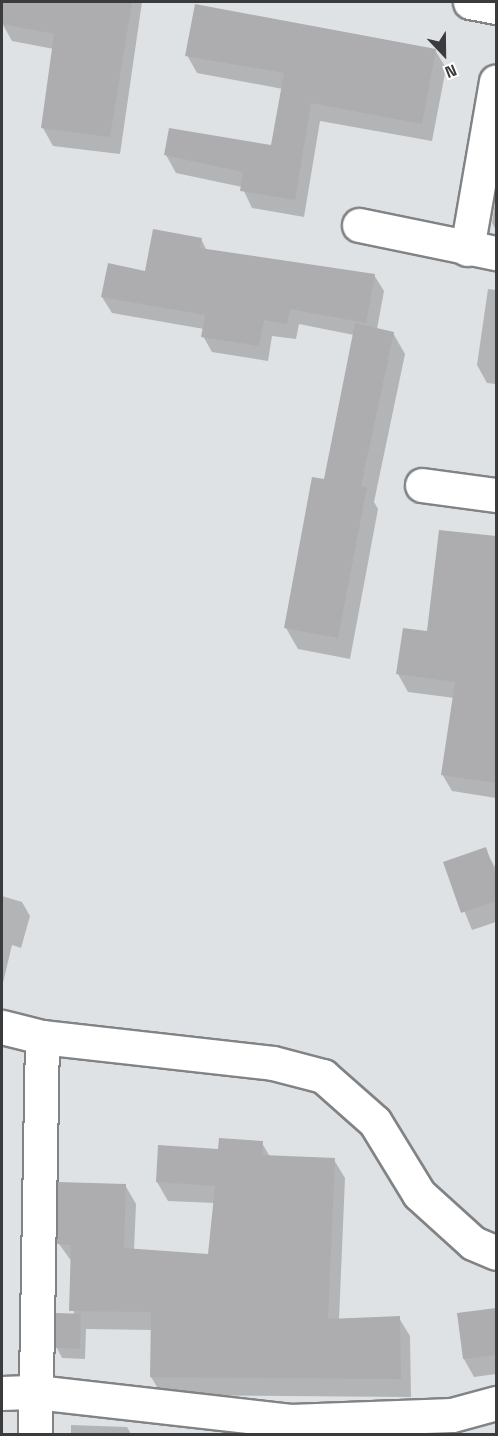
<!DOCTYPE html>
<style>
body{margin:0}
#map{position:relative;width:498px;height:1436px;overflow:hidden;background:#dfe2e4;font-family:"Space Grotesk",sans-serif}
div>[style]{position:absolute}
.shadow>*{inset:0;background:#0003}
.building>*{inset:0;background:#adadaf;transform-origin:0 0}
.roads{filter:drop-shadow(2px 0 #818385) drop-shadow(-2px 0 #818385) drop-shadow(0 2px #818385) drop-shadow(0 -2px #818385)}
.street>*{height:33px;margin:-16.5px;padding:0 16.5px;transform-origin:16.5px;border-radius:16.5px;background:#fff}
span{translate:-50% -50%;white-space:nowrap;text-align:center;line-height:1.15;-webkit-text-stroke:4.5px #fff;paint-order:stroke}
.frame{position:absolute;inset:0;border:3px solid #3a3b3c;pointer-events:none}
.north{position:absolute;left:414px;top:24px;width:60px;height:60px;-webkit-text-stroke:4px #fff;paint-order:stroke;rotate:158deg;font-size:16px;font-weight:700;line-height:24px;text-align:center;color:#3a3b3c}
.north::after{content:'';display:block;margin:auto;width:21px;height:27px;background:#3a3b3c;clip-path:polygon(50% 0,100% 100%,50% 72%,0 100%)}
</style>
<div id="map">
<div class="shadow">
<i style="clip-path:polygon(5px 2px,142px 2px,120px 154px,53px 146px,43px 128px,54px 49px,12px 41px,2px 23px)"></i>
<i style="clip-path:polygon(435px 50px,446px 68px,432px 141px,320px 121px,304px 217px,252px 208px,242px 187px,176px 173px,166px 155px,273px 146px,283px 89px,197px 73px,187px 55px)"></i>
<i style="clip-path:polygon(496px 197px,496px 230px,492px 223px)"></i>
<i style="clip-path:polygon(201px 239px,207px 251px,374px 275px,384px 291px,377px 329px,393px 333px,405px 354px,374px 502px,378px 509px,350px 659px,298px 649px,286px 628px,325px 481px,354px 335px,299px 324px,296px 339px,272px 336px,268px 361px,212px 352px,203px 336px,204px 329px,112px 313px,102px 297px)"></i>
<i style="clip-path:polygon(488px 289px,496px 290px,496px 384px,487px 383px,477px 365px)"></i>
<i style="clip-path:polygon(440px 532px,496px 538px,496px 608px,493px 607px,478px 701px,408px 692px,398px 674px,429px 633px)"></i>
<i style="clip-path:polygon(448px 738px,496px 745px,496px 798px,452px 791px,442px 774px)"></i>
<i style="clip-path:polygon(485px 849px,496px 869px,496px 922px,472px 930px,445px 863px)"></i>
<i style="clip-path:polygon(2px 896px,22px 902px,30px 916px,21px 948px,12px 945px,2px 987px)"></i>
<i style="clip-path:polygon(262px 1143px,270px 1157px,334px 1160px,345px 1178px,339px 1320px,399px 1318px,410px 1336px,411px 1397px,162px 1395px,151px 1377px,152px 1330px,86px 1329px,85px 1359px,62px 1358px,57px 1348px,74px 1315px,72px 1262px,59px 1244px,125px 1185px,136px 1204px,134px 1250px,209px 1255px,215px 1203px,168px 1201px,157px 1182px,159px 1147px,220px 1150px)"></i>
<i style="clip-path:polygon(496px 1310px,496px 1374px,474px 1377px,464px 1359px,458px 1315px)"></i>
<i style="clip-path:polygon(71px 1425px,127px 1427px,131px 1434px,71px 1434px)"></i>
</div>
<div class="building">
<i style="clip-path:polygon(2px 2px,132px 2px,110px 137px,41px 128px,54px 34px,2px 24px)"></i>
<i style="clip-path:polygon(195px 4px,436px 49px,422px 124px,311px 103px,295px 200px,240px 191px,243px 172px,164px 155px,169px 128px,271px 145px,284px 73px,185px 56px)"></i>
<i style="clip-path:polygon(153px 229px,202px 238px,200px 248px,375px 274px,366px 323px,290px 309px,287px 324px,264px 320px,259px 346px,201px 337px,205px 315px,101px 297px,108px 263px,145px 271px)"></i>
<i style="clip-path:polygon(355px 323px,394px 332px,361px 486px,367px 487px,338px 638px,284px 628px,312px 477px,324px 479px)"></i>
<i style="clip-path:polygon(439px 530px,496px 536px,496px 783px,441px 775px,455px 682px,396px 674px,403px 628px,427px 631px)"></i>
<i style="clip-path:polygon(486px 847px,496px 877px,496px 901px,461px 913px,443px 862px)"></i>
<i style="clip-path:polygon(219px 1138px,263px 1141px,262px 1155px,335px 1158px,328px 1319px,400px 1316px,401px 1379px,150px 1377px,151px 1312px,69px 1311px,71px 1245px,57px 1244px,58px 1182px,126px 1184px,124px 1248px,208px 1254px,215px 1186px,156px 1182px,158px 1145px,218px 1149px)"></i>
<i style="clip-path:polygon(496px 1308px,496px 1355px,463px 1359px,457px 1313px)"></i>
<i style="left:56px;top:1313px;width:25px;height:35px;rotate:2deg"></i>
</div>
<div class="roads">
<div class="street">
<i style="left:470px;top:2px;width:26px;rotate:11deg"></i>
<i style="left:359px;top:225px;width:140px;rotate:11.6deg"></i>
<i style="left:467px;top:249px;width:170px;rotate:-80.2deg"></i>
<i style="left:422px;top:485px;width:75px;rotate:7.7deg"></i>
<i style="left:2px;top:1027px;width:41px;rotate:14deg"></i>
<i style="left:42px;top:1037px;width:397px;rotate:91deg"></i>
<i style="left:42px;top:1037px;width:232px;rotate:6.4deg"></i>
<i style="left:273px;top:1063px;width:52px;rotate:14.6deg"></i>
<i style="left:323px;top:1076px;width:69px;rotate:41.5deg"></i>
<i style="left:375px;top:1122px;width:84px;rotate:58.6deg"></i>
<i style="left:419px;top:1194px;width:73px;rotate:42.2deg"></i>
<i style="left:473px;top:1243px;width:25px;rotate:23deg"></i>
<i style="left:2px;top:1393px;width:34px;rotate:-2deg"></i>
<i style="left:36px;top:1392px;width:256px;rotate:6.5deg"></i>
<i style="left:290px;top:1421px;width:162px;rotate:-2.1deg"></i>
<i style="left:452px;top:1415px;width:46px;rotate:-15.3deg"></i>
</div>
</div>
<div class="frame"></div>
<div class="north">N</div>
</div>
